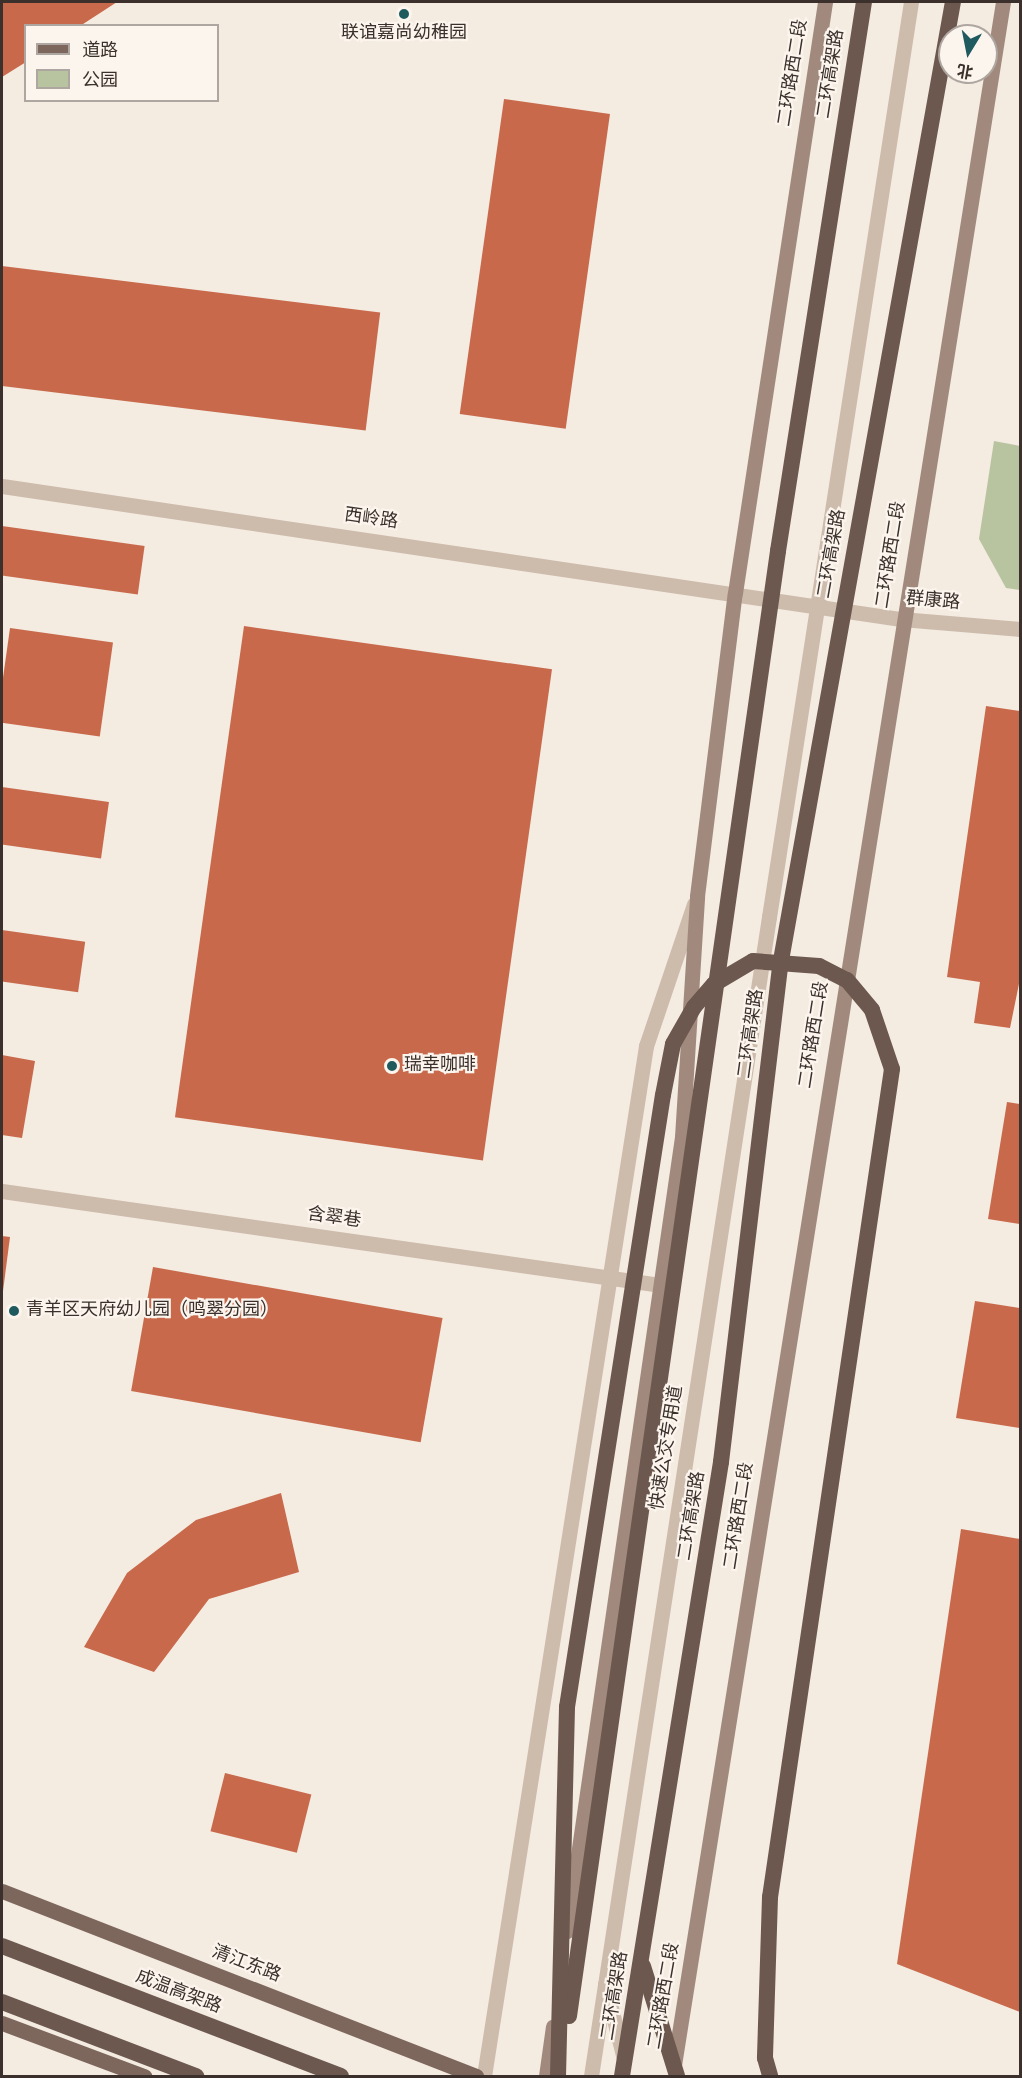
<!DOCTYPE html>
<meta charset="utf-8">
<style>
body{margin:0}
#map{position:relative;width:1022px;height:2078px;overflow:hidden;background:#f4ebe1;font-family:Overpass,"Noto Sans SC",sans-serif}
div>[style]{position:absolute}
.green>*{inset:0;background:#b8c4a0}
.building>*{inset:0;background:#c8694b;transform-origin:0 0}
.service>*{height:15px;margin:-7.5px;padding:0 7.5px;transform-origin:7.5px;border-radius:7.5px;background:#cdbbac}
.minor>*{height:15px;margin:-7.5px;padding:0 7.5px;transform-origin:7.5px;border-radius:7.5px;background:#cdbbac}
.secondary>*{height:15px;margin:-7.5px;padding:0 7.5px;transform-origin:7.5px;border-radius:7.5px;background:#a18a7d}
.primary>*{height:15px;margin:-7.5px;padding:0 7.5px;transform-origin:7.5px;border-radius:7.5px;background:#7d675c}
.trunk>*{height:16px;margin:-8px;padding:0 8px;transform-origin:8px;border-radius:8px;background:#6c584f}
.service-bridge>*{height:15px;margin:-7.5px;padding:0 7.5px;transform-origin:7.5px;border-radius:7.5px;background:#cdbbac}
.trunk-bridge>*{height:16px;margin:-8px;padding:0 8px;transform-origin:8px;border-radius:8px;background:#6c584f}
.dots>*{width:16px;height:16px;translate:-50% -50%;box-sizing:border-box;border:3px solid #fbf5ee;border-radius:50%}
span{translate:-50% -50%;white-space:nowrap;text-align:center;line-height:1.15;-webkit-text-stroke:4.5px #fbf5ee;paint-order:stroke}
.poi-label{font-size:18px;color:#3b302b}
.left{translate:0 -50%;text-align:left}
.street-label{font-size:18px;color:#3b302b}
.frame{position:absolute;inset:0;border:3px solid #3b302b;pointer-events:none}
.legend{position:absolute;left:24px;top:24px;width:195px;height:78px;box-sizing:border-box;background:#fbf5ee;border:2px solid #aea6a0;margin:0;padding:8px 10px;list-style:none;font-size:18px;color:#3b302b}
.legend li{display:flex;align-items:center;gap:12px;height:30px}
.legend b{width:30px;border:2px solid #aea6a0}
.north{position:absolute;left:938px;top:24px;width:60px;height:60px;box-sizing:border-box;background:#fbf5ee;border:2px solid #aea6a0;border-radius:50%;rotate:190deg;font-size:16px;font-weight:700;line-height:24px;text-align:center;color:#3b302b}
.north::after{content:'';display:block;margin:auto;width:21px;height:27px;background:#1f5a5e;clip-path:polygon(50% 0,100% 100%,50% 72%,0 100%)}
</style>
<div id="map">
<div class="green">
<i style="clip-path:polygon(994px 441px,1020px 446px,1020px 590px,1006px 588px,979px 539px)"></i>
</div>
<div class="building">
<i style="clip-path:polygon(2px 2px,117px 2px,80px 26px,26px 26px,26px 62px,2px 77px)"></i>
<i style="left:504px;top:99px;width:107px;height:318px;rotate:8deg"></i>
<i style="left:2px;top:266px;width:381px;height:119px;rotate:7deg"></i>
<i style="left:2px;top:526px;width:144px;height:49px;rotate:8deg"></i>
<i style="left:244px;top:626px;width:311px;height:496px;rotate:8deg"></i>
<i style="left:10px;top:628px;width:104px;height:95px;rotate:8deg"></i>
<i style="clip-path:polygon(986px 706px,1020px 711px,1020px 979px,1010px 1028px,974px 1023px,980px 982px,947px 977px)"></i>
<i style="left:2px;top:787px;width:108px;height:57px;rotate:8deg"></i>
<i style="left:2px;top:930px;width:84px;height:51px;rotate:8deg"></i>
<i style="clip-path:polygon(2px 1055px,35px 1061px,22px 1138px,2px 1135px)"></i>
<i style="clip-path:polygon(1007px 1102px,1020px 1104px,1020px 1224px,988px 1219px)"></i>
<i style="clip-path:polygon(2px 1236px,10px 1237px,3px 1291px,2px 1291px)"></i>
<i style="left:153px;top:1267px;width:294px;height:126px;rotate:10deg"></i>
<i style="clip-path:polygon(975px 1301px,1020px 1308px,1020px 1428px,956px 1418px)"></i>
<i style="clip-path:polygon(281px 1493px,299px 1572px,209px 1599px,154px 1672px,84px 1647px,127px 1573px,196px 1520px)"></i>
<i style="clip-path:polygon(961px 1529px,1020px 1539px,1020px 2012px,897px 1964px)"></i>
<i style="left:225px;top:1773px;width:89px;height:60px;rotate:14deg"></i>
</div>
<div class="service">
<i style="left:484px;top:2076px;width:1043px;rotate:-81.06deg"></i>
<i style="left:646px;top:1046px;width:150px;rotate:-71.3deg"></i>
<i style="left:591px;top:2076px;width:1173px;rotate:-81.27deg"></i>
</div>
<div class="minor">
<i style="left:2px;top:486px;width:909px;rotate:8.42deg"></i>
<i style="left:901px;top:619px;width:119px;rotate:4.8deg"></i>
<i style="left:2px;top:1191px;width:666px;rotate:8.12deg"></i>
</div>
<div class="secondary">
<i style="left:567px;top:1931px;width:802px;rotate:-81.76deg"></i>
<i style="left:682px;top:1137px;width:241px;rotate:-86.4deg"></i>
<i style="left:697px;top:896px;width:305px;rotate:-82.9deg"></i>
<i style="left:735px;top:593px;width:598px;rotate:-81.34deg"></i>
<i style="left:674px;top:2065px;width:2089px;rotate:-80.94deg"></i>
<i style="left:546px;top:2076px;width:50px;rotate:-82deg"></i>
</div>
<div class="primary">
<i style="left:2px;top:1891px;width:509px;rotate:21.32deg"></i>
<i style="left:2px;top:2023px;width:152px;rotate:20.5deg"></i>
</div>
<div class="trunk">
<i style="left:770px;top:1897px;width:161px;rotate:91.8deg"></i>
<i style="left:765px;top:2058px;width:19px;rotate:74deg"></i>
<i style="left:2px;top:1946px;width:363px;rotate:21deg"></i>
<i style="left:2px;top:2002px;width:208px;rotate:20.9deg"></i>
</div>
<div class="service-bridge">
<i style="left:769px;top:917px;width:926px;rotate:-81.18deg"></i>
<i style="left:605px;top:1984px;width:77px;rotate:75.8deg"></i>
</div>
<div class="trunk-bridge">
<i style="left:643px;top:1966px;width:115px;rotate:72.8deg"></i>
<i style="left:569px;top:2016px;width:1480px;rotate:-81.88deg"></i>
<i style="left:778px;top:551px;width:556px;rotate:-81.1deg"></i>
<i style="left:558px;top:2076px;width:369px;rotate:-88.6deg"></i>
<i style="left:567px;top:1707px;width:619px;rotate:-81.09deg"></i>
<i style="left:663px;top:1095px;width:52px;rotate:-78.9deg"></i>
<i style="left:673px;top:1044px;width:43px;rotate:-60.4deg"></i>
<i style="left:694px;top:1007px;width:30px;rotate:-49deg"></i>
<i style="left:714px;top:984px;width:45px;rotate:-30.5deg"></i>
<i style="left:753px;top:961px;width:66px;rotate:4.3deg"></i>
<i style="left:819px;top:966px;width:31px;rotate:27deg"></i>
<i style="left:847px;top:980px;width:39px;rotate:50deg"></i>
<i style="left:872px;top:1010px;width:62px;rotate:71.3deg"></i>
<i style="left:892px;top:1069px;width:837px;rotate:98.38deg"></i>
<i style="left:622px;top:2076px;width:622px;rotate:-80.84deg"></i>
<i style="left:721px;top:1462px;width:499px;rotate:-83.2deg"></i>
<i style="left:780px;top:966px;width:979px;rotate:-79.83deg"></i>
</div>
<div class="dots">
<i style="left:404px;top:14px;background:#1f5a5e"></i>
<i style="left:392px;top:1066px;background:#1f5a5e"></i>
<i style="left:14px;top:1311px;background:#1f5a5e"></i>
</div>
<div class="poi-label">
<span style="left:404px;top:34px">联谊嘉尚幼稚园</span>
<span class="left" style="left:404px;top:1066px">瑞幸咖啡</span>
<span class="left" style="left:26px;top:1311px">青羊区天府幼儿园（鸣翠分园）</span>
</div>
<div class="street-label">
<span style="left:794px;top:73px;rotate:-81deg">二环路西二段</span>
<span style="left:832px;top:74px;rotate:-81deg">二环高架路</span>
<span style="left:371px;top:520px;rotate:8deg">西岭路</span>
<span style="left:833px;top:554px;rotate:-80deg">二环高架路</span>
<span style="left:892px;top:555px;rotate:-81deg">二环路西二段</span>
<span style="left:933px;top:602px;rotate:5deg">群康路</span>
<span style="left:752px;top:1034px;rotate:-82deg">二环高架路</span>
<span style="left:815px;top:1035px;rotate:-81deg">二环路西二段</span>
<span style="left:334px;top:1219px;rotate:8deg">含翠巷</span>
<span style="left:668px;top:1448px;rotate:-81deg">快速公交专用道</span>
<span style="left:693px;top:1516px;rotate:-81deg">二环高架路</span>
<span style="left:740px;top:1516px;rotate:-81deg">二环路西二段</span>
<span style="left:246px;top:1965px;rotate:21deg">清江东路</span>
<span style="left:178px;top:1993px;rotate:21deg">成温高架路</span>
<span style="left:616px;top:1996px;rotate:-81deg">二环高架路</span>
<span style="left:665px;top:1996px;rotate:-80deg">二环路西二段</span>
</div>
<div class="frame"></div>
<ul class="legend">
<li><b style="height:8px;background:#7d675c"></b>道路</li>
<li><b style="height:16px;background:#b8c4a0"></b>公园</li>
</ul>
<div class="north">北</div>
</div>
